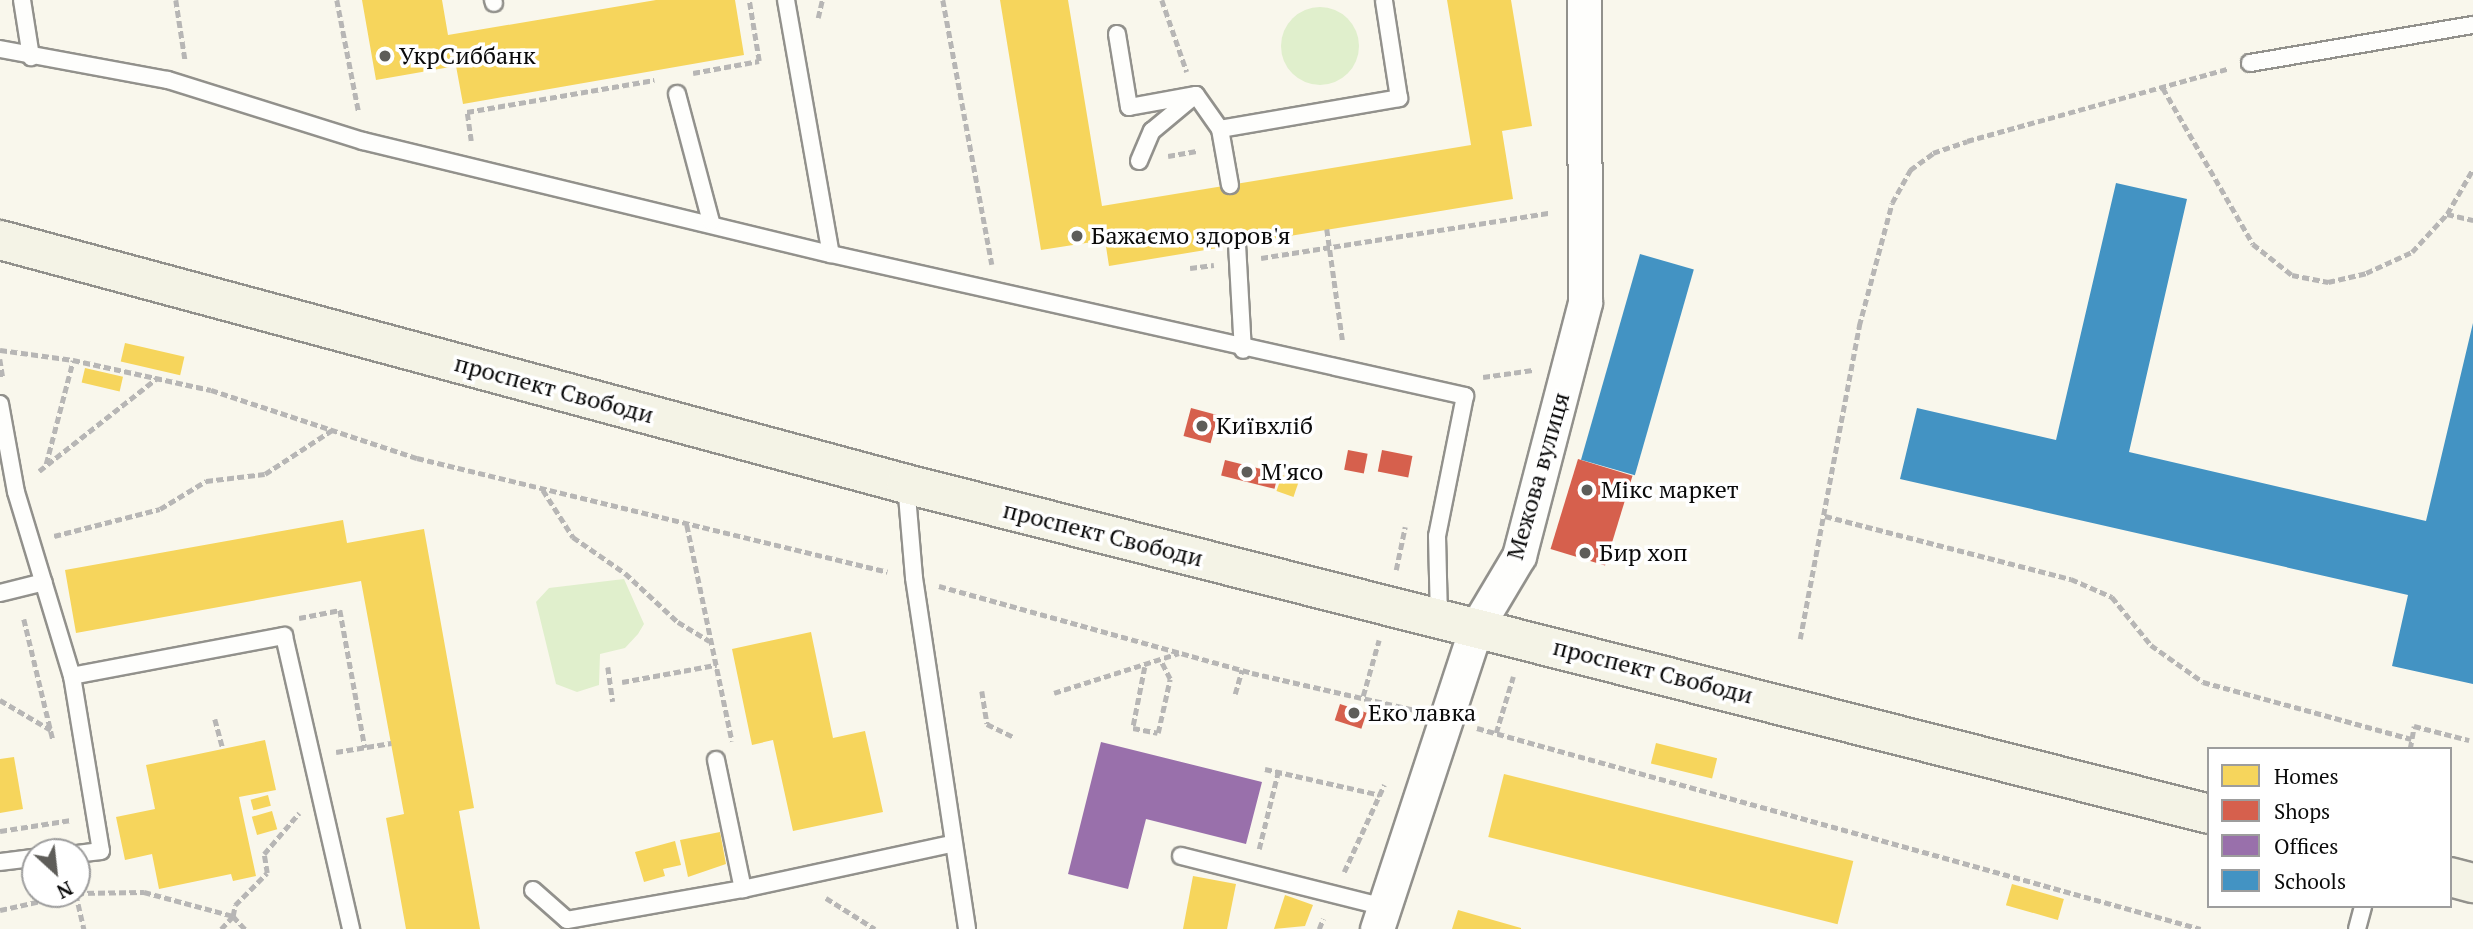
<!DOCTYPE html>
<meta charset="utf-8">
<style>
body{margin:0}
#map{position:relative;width:2473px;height:929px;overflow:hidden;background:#f9f7ec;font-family:"PT Serif",serif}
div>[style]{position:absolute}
.green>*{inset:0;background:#e0efcc}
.round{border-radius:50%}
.homes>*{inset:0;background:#f6d55c;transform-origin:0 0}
.shops>*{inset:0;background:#d6604d;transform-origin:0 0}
.offices>*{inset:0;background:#9970ab}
.schools>*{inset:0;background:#4393c3;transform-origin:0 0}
.path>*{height:4.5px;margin-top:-2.25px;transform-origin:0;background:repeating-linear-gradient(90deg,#b7b6b5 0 7px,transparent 0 10.5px)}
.roads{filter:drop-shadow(2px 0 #92918c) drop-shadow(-2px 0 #92918c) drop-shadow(0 2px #92918c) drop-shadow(0 -2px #92918c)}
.lane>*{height:16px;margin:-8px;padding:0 8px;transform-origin:8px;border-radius:8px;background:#fefefc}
.street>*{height:33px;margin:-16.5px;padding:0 16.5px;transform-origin:16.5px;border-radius:16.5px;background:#fefefc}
.secondary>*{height:38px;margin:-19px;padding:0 19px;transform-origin:19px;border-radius:19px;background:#f4f3e6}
.dots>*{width:19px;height:19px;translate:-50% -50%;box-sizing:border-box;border:4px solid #fff;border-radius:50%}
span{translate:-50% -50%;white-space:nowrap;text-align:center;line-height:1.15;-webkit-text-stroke:7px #fff;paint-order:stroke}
.poi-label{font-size:24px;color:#0a0a0a}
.left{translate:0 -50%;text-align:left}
.street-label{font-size:24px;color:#0a0a0a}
.legend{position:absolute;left:2207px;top:747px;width:245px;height:161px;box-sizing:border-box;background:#fff;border:2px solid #9d9d9d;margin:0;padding:9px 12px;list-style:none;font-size:21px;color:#0a0a0a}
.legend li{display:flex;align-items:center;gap:14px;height:35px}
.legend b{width:35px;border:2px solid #9d9d9d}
.north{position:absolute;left:21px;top:838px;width:70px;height:70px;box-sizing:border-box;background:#fff;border:2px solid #9d9d9d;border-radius:50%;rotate:153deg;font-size:19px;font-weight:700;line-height:28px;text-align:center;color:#0a0a0a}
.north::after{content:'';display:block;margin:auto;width:24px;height:32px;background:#5e5d59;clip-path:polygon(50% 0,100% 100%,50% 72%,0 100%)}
</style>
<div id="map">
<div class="green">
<i class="round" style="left:1281px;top:7px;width:78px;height:78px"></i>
<i style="clip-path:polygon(624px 579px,644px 624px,638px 634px,625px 648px,600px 654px,599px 685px,577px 692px,556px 684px,536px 602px,549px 588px)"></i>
</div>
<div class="homes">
<i style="clip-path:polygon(362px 0,442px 0,448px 35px,656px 0,735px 0,744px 55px,463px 104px,456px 66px,376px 80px)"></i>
<i style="clip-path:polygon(1000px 0,1068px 0,1102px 206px,1471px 145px,1447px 0,1511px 0,1532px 126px,1502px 131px,1513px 199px,1109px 266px,1105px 240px,1041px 250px)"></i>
<i style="left:125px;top:343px;width:61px;height:19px;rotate:13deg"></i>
<i style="left:85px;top:368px;width:39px;height:15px;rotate:13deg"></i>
<i style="left:1282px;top:475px;width:18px;height:17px;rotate:19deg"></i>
<i style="clip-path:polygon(343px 520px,347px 543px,424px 529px,474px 808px,459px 811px,480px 929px,406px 929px,386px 818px,404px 814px,361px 581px,76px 633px,65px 570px)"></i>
<i style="clip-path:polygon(811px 632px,833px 738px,865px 731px,883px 812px,793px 831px,773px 740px,752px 745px,732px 649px)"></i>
<i style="clip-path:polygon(265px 740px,276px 790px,239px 797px,256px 876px,233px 881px,231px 874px,159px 889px,152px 854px,125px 860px,116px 817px,155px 809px,146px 765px)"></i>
<i style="left:1656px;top:743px;width:63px;height:21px;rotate:14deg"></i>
<i style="clip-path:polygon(14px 757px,23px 809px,0 813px,0 759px)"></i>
<i style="left:1504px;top:774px;width:360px;height:65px;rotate:14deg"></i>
<i style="left:268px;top:795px;width:11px;height:18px;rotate:75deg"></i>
<i style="left:272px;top:811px;width:19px;height:21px;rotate:74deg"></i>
<i style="clip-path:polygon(720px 832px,726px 864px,688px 877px,680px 840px)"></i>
<i style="clip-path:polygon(675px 841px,681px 865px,663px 869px,665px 876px,644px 882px,635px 852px)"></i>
<i style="clip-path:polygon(1193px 876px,1236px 884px,1227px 929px,1183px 929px)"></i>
<i style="left:2012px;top:884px;width:54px;height:22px;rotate:16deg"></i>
<i style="clip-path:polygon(1285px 895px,1313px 905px,1305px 926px,1274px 929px)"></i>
<i style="clip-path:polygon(1458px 910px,1521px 928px,1521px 929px,1452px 929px)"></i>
</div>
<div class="shops">
<i style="left:1191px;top:408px;width:28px;height:29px;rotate:15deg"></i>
<i style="left:1348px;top:450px;width:20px;height:20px;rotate:11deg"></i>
<i style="left:1382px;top:450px;width:31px;height:22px;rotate:11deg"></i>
<i style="left:1578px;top:459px;width:57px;height:94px;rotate:17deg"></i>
<i style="left:1225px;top:460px;width:55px;height:16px;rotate:14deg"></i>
<i style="left:1340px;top:704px;width:28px;height:17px;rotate:18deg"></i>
</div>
<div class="offices">
<i style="clip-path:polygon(1101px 742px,1262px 782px,1246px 844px,1146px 819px,1128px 889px,1068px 874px)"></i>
</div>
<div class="schools">
<i style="clip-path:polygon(2116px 183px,2187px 199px,2129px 452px,2426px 521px,2473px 323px,2473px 684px,2392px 666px,2408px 595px,1900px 479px,1917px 408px,2056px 440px)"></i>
<i style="left:1640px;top:254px;width:56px;height:214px;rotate:16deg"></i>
</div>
<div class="path">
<i style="left:176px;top:0;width:60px;rotate:81.3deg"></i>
<i style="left:337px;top:0;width:115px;rotate:79deg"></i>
<i style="left:943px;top:0;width:269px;rotate:79.5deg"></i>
<i style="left:1162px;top:0;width:76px;rotate:70.9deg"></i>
<i style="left:818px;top:18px;width:18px;rotate:-77deg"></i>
<i style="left:693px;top:73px;width:67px;rotate:-10.3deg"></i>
<i style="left:759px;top:61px;width:62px;rotate:-99.3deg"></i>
<i style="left:2163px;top:88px;width:180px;rotate:60deg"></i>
<i style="left:2253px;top:244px;width:50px;rotate:38.5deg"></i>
<i style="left:2292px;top:275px;width:37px;rotate:11deg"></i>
<i style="left:2328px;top:282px;width:39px;rotate:-13deg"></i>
<i style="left:2366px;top:273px;width:51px;rotate:-24.5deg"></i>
<i style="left:2412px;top:252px;width:52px;rotate:-47.4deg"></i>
<i style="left:2447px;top:214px;width:52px;rotate:-60deg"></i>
<i style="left:471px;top:141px;width:29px;rotate:-98deg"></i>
<i style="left:467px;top:112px;width:190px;rotate:-9.7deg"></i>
<i style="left:1168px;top:156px;width:29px;rotate:-10deg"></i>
<i style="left:2447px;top:214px;width:27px;rotate:13deg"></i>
<i style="left:1327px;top:229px;width:115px;rotate:82deg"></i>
<i style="left:1261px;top:258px;width:292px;rotate:-8.9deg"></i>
<i style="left:1190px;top:268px;width:24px;rotate:-7deg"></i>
<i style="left:0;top:350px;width:74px;rotate:7.8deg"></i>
<i style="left:73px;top:360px;width:141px;rotate:12.3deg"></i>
<i style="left:211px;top:390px;width:217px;rotate:18.3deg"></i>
<i style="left:417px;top:458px;width:484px;rotate:13.6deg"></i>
<i style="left:0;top:359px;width:20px;rotate:81deg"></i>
<i style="left:1483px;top:377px;width:50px;rotate:-8deg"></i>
<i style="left:46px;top:464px;width:107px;rotate:-75.4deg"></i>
<i style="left:39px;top:471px;width:149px;rotate:-38.2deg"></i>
<i style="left:543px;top:490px;width:56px;rotate:57.4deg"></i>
<i style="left:573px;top:537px;width:63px;rotate:34.7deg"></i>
<i style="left:625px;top:573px;width:72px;rotate:42.8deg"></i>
<i style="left:678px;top:622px;width:37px;rotate:31deg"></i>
<i style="left:1825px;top:516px;width:254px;rotate:14.4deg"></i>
<i style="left:2071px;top:579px;width:45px;rotate:23.7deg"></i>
<i style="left:2112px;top:597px;width:62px;rotate:50.9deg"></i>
<i style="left:2151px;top:645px;width:64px;rotate:35.4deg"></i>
<i style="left:2203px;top:682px;width:216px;rotate:15.3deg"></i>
<i style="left:687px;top:525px;width:221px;rotate:78.2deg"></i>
<i style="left:54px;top:536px;width:109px;rotate:-14.3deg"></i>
<i style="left:160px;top:509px;width:54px;rotate:-31.3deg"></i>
<i style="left:206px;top:481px;width:59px;rotate:-6.8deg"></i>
<i style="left:265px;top:474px;width:80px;rotate:-33.3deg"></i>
<i style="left:1396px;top:570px;width:44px;rotate:-78.2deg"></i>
<i style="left:939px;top:586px;width:325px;rotate:15.5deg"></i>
<i style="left:1252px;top:673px;width:167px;rotate:12.8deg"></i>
<i style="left:299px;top:618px;width:42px;rotate:-11deg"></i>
<i style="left:340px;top:610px;width:140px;rotate:79.7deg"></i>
<i style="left:24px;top:619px;width:124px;rotate:76.5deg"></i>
<i style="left:1800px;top:639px;width:319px;rotate:-79.3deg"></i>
<i style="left:1859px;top:326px;width:127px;rotate:-75deg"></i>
<i style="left:1892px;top:203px;width:38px;rotate:-61deg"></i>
<i style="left:1910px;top:170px;width:29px;rotate:-36deg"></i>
<i style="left:1933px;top:153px;width:36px;rotate:-19deg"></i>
<i style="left:1967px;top:141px;width:270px;rotate:-15.5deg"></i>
<i style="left:608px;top:667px;width:35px;rotate:82deg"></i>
<i style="left:1145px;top:667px;width:62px;rotate:101.1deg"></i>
<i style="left:1133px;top:728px;width:25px;rotate:11deg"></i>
<i style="left:1158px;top:733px;width:55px;rotate:-77.5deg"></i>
<i style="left:1170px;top:679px;width:20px;rotate:-117deg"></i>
<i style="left:622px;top:682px;width:96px;rotate:-10.3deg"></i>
<i style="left:982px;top:691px;width:33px;rotate:81deg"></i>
<i style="left:987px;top:724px;width:30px;rotate:26deg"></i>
<i style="left:1054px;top:693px;width:131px;rotate:-17.7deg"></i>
<i style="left:1235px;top:694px;width:25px;rotate:-74deg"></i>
<i style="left:1363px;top:696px;width:58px;rotate:-74.1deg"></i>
<i style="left:0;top:700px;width:59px;rotate:30.5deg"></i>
<i style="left:215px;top:719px;width:31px;rotate:75deg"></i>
<i style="left:1477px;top:728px;width:751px;rotate:15.52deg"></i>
<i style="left:1496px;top:733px;width:59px;rotate:-73.1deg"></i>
<i style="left:2410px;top:749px;width:23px;rotate:-80deg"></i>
<i style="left:2414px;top:726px;width:57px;rotate:14.3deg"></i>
<i style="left:336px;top:752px;width:56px;rotate:-9.3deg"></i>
<i style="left:1265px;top:769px;width:118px;rotate:12.7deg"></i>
<i style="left:0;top:831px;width:72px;rotate:-8.8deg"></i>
<i style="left:1259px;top:849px;width:79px;rotate:-76.1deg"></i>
<i style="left:1344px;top:872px;width:96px;rotate:-65.3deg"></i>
<i style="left:77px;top:893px;width:67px;rotate:-0.9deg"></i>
<i style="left:144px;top:892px;width:92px;rotate:15.1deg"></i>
<i style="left:233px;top:916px;width:11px;rotate:-80deg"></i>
<i style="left:235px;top:905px;width:45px;rotate:-45deg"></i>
<i style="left:267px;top:873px;width:19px;rotate:-99deg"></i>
<i style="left:264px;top:854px;width:54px;rotate:-49.5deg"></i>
<i style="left:76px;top:894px;width:36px;rotate:77deg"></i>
<i style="left:826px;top:898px;width:58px;rotate:32.3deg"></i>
<i style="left:0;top:910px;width:75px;rotate:-12.4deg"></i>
<i style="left:221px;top:929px;width:18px;rotate:-47deg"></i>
<i style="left:233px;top:916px;width:18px;rotate:47deg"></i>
<i style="left:1319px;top:929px;width:11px;rotate:-68deg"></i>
</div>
<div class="roads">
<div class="lane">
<i style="left:22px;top:0;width:58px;rotate:81deg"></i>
<i style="left:493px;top:0;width:3px;rotate:72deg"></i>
<i style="left:786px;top:0;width:258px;rotate:80deg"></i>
<i style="left:1117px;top:34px;width:74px;rotate:80.7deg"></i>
<i style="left:1129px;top:107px;width:68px;rotate:-10.2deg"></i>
<i style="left:1196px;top:95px;width:42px;rotate:54.8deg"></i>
<i style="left:1220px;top:129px;width:57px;rotate:79.9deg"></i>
<i style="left:0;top:49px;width:171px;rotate:10.5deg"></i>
<i style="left:168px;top:80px;width:204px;rotate:17.4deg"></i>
<i style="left:363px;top:141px;width:481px;rotate:13.6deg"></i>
<i style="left:831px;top:254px;width:650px;rotate:12.62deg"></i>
<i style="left:1465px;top:396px;width:143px;rotate:101.3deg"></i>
<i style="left:1437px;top:536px;width:83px;rotate:88.6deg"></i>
<i style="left:2250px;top:63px;width:226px;rotate:-9.7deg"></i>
<i style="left:677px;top:94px;width:132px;rotate:75.1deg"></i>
<i style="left:1220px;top:129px;width:182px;rotate:-9.8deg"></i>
<i style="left:1399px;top:98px;width:98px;rotate:-98.8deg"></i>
<i style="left:1139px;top:161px;width:33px;rotate:-67deg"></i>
<i style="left:1152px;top:131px;width:55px;rotate:-39.8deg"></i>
<i style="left:1237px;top:244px;width:106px;rotate:86.8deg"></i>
<i style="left:0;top:404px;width:89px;rotate:79.7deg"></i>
<i style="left:16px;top:492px;width:192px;rotate:73.1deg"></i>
<i style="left:72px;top:676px;width:177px;rotate:80.6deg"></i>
<i style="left:101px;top:851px;width:24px;rotate:173deg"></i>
<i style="left:906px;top:484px;width:94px;rotate:85.1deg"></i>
<i style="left:914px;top:578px;width:355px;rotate:81.4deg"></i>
<i style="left:0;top:593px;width:45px;rotate:-14deg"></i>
<i style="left:72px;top:676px;width:216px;rotate:-10.7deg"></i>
<i style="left:284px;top:636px;width:301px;rotate:77.1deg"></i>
<i style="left:716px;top:760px;width:132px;rotate:78.2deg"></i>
<i style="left:1181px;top:856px;width:209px;rotate:14.1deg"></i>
<i style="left:0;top:862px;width:35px;rotate:-7deg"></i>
<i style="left:533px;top:890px;width:45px;rotate:41.4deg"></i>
<i style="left:567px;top:920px;width:179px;rotate:-10deg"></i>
<i style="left:743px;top:889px;width:213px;rotate:-12.2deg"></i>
<i style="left:2357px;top:929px;width:24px;rotate:-75deg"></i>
</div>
<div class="street">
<i style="left:1377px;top:929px;width:317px;rotate:-71.8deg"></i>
<i style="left:1476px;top:628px;width:84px;rotate:-59.2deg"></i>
<i style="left:1519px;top:556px;width:262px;rotate:-75.4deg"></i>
<i style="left:1585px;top:302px;width:302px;rotate:-90.2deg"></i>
</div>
<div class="secondary">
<i style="left:0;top:240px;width:938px;rotate:15.07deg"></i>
<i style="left:906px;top:484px;width:1344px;rotate:14.21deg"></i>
<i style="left:2450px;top:877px;width:24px;rotate:15deg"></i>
</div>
</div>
<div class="dots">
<i style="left:385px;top:56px;background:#5e5d59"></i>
<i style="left:1077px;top:236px;background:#5e5d59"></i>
<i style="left:1202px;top:426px;background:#5e5d59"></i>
<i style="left:1247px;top:472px;background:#5e5d59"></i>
<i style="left:1587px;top:490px;background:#5e5d59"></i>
<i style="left:1585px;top:553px;background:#5e5d59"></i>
<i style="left:1354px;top:713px;background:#5e5d59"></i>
</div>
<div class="poi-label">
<span class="left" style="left:399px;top:56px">УкрСиббанк</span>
<span class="left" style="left:1091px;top:236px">Бажаємо здоров'я</span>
<span class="left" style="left:1216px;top:426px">Київхліб</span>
<span class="left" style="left:1261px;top:472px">М'ясо</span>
<span class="left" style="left:1601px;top:490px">Мікс маркет</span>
<span class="left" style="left:1599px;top:553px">Бир хоп</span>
<span class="left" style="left:1368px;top:713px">Еко лавка</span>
</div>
<div class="street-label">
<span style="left:554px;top:389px;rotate:15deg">проспект Свободи</span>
<span style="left:1538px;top:476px;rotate:-74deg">Межова вулиця</span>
<span style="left:1103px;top:534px;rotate:14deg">проспект Свободи</span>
<span style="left:1653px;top:671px;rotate:14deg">проспект Свободи</span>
</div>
<ul class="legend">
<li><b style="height:19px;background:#f6d55c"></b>Homes</li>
<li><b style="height:19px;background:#d6604d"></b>Shops</li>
<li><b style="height:19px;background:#9970ab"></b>Offices</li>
<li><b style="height:19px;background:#4393c3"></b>Schools</li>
</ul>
<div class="north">N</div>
</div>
